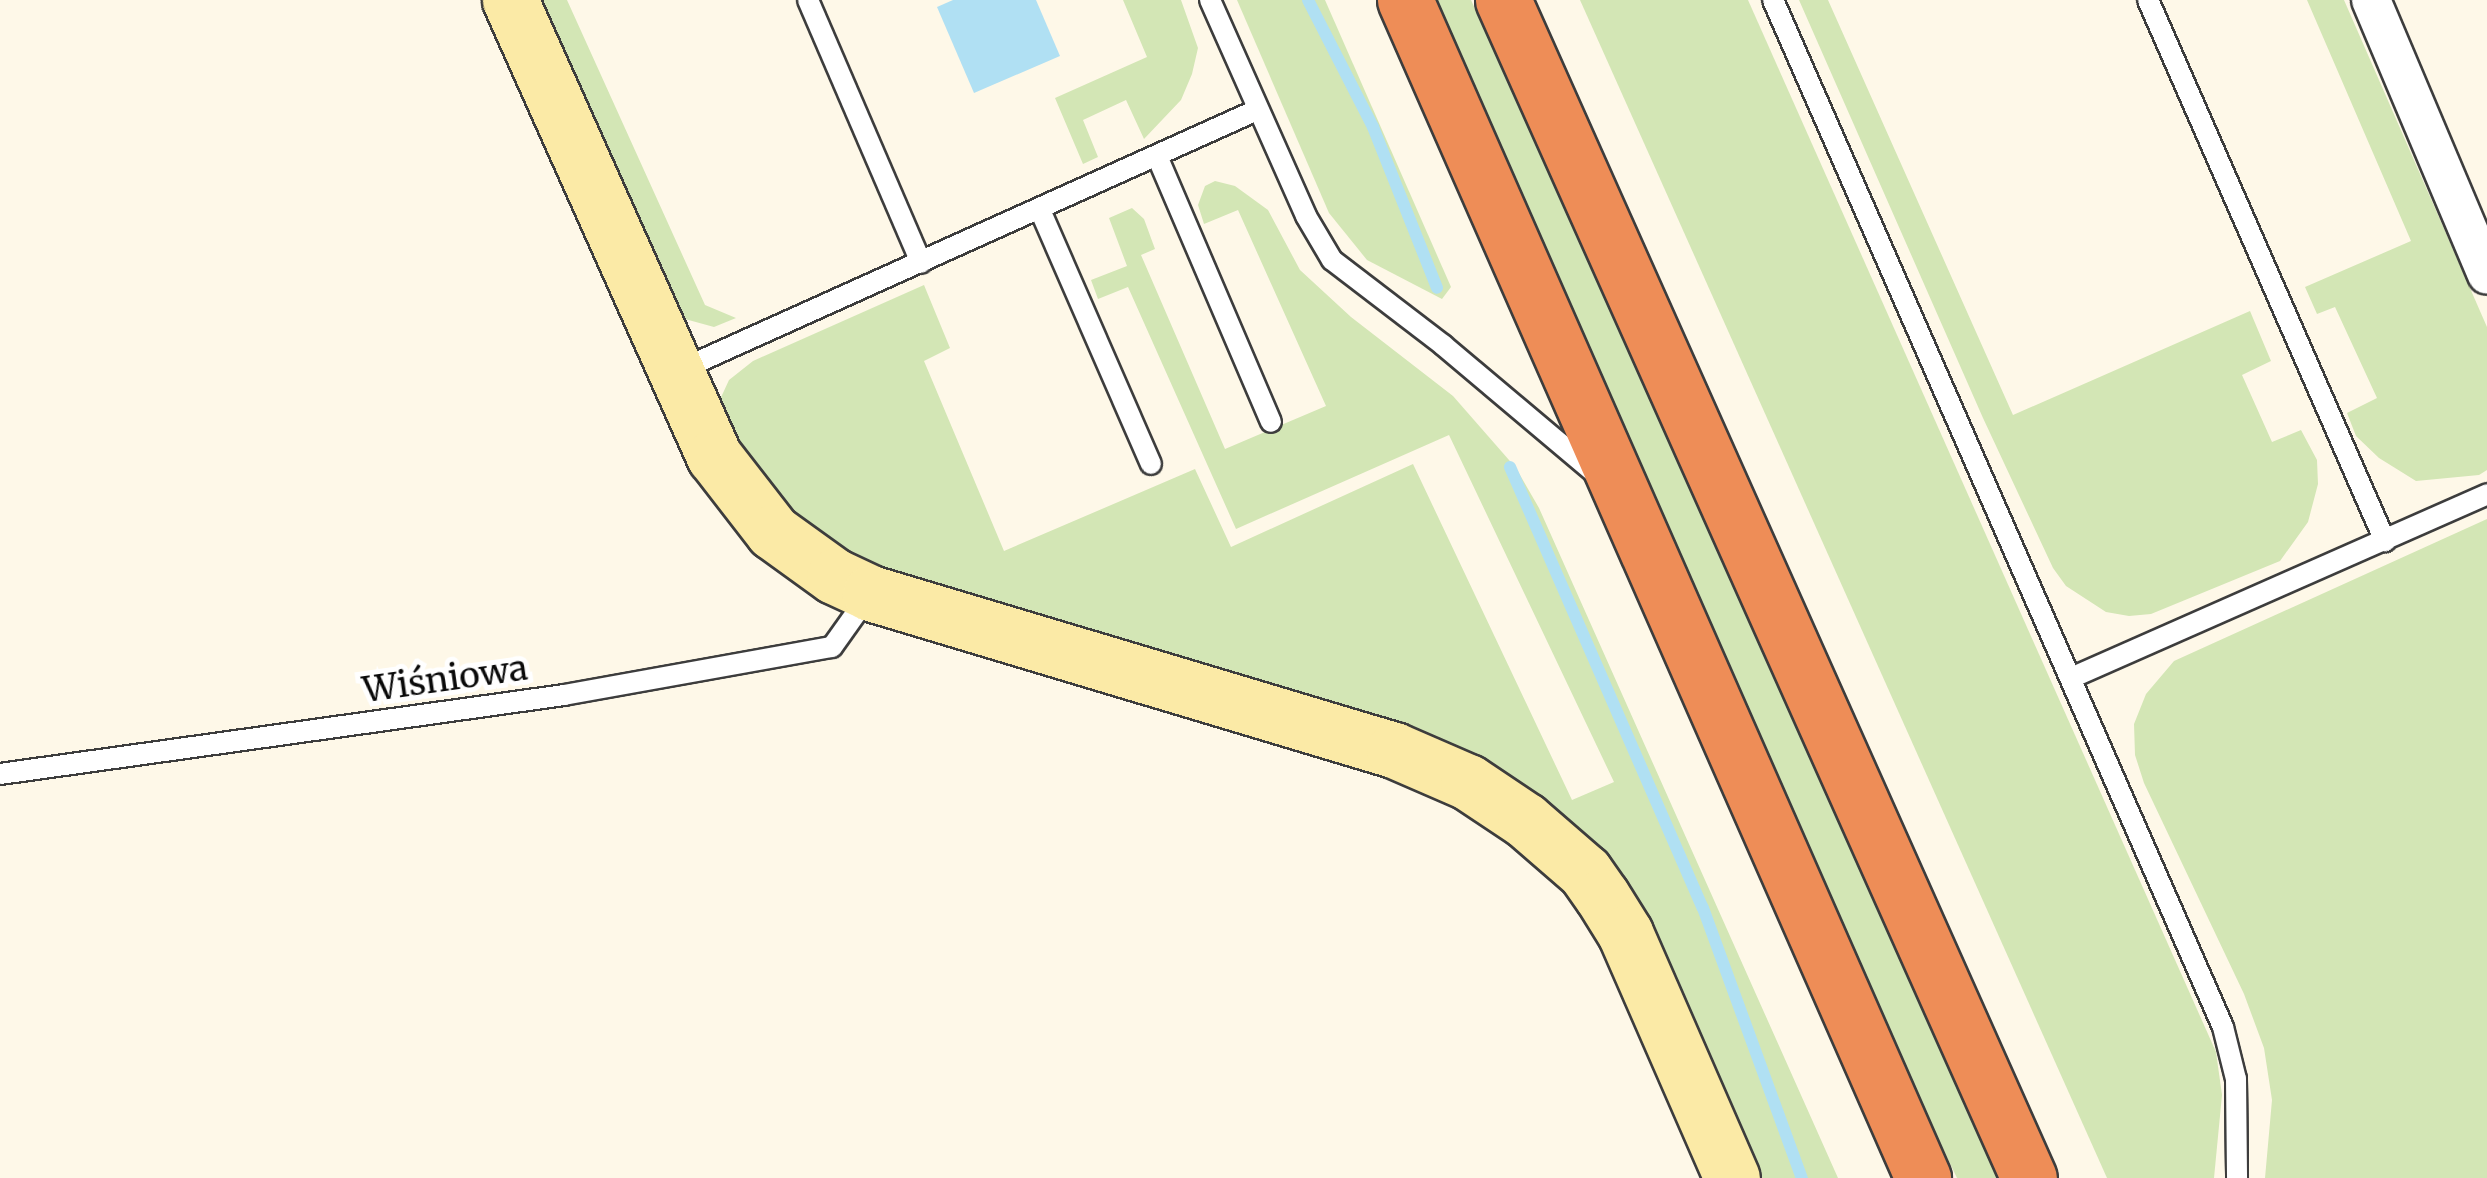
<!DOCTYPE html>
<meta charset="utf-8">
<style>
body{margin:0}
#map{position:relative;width:2487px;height:1178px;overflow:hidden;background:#fef8e8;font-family:Merriweather,serif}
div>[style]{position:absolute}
.green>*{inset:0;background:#d3e6b5}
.water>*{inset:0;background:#b0e0f3}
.stream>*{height:12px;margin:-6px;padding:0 6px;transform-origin:6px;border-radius:6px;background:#b0e0f3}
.roads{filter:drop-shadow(2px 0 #3d3d3d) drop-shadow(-2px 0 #3d3d3d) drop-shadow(0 2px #3d3d3d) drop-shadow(0 -2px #3d3d3d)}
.lane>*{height:20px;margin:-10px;padding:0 10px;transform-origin:10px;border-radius:10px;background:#fff}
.street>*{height:38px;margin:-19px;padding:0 19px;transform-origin:19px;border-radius:19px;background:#fff}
.secondary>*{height:55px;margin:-27.5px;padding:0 27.5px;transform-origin:27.5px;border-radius:27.5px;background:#fbeaa6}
.highway>*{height:55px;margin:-27.5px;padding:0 27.5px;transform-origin:27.5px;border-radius:27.5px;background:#ee8d57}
span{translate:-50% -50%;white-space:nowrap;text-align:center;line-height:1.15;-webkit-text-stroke:10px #fff;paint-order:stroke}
.street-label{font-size:35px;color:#0a0a0a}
</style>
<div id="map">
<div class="green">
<i style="clip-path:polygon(526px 0,567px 0,705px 305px,736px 318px,714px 327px,674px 316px)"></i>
<i style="clip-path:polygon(1123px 0,1181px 0,1198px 48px,1192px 74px,1181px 100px,1144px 139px,1126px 100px,1083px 120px,1098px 157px,1083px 164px,1055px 98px,1147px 57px)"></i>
<i style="clip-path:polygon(1237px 0,1325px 0,1451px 287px,1442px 299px,1367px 260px,1329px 213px)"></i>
<i style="clip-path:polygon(1437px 0,1471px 0,1997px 1178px,1957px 1178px,1875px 1007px)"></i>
<i style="clip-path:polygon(1580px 0,1748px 0,2216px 1052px,2222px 1095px,2214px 1178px,2107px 1178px)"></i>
<i style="clip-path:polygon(1799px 0,1828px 0,2013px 415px,2250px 311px,2271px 361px,2242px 375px,2272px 442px,2301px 430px,2317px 460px,2318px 484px,2308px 522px,2280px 561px,2151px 614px,2129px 616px,2106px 612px,2066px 586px,2053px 568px,1983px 418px)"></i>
<i style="clip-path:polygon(2307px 0,2344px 0,2487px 327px,2487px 470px,2479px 475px,2416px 481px,2379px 458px,2356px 436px,2347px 413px,2377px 398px,2335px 307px,2317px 314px,2305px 287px,2411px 241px)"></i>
<i style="clip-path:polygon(1215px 181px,1235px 186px,1268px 210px,1300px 270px,1351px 317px,1453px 396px,1516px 468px,1539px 508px,1838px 1178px,1751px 1178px,1555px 817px,871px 569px,770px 501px,717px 406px,729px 380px,753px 361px,924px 285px,950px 348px,924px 361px,1004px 551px,1195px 469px,1231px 547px,1413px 464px,1572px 800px,1614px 782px,1449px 435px,1236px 529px,1128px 287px,1098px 299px,1091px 280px,1127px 266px,1109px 218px,1132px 208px,1144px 219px,1155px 249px,1141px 255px,1225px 449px,1326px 406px,1238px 210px,1204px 224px,1198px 205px,1205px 186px)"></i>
<i style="clip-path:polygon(2487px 519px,2487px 1178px,2265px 1178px,2272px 1100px,2264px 1048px,2244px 994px,2144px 783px,2135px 755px,2134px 724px,2146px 694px,2174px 661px)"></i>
</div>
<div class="water">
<i style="clip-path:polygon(953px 0,1036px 0,1060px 56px,974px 93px,937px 7px)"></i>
</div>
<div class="stream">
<i style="left:1308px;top:0;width:143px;rotate:62.9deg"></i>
<i style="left:1373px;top:127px;width:173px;rotate:68.3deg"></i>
<i style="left:1510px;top:467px;width:481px;rotate:66.4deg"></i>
<i style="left:1703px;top:908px;width:288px;rotate:69.9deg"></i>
</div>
<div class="roads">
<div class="lane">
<i style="left:808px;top:0;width:286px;rotate:66.7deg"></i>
<i style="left:1210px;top:0;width:236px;rotate:66deg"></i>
<i style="left:1306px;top:216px;width:51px;rotate:59.4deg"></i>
<i style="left:1332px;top:260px;width:140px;rotate:37.4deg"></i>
<i style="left:1443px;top:345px;width:200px;rotate:40.1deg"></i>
<i style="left:1773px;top:0;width:1121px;rotate:66.34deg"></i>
<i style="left:2223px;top:1027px;width:54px;rotate:76deg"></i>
<i style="left:2236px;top:1079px;width:99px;rotate:89.4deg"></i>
<i style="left:2148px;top:0;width:591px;rotate:66.34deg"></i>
<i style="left:1157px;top:156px;width:289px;rotate:66.8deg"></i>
<i style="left:1040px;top:210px;width:277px;rotate:66.4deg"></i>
<i style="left:680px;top:370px;width:633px;rotate:-24.26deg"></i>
<i style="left:2073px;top:677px;width:453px;rotate:-23.8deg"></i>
<i style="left:0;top:774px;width:570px;rotate:-7.97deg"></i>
<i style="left:564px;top:695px;width:272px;rotate:-10.2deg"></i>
<i style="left:832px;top:647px;width:64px;rotate:-54.6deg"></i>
</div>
<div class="street">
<i style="left:2371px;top:0;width:298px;rotate:67.1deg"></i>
</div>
<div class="secondary">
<i style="left:510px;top:0;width:500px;rotate:65.9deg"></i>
<i style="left:714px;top:456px;width:96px;rotate:52.2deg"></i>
<i style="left:773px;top:532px;width:75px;rotate:35.8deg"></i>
<i style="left:834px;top:576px;width:40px;rotate:25deg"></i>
<i style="left:870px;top:593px;width:547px;rotate:16.68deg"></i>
<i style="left:1394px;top:750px;width:81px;rotate:23.4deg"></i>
<i style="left:1468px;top:782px;width:69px;rotate:33.7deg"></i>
<i style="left:1525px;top:820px;width:79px;rotate:40.9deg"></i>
<i style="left:1585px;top:872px;width:29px;rotate:55deg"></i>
<i style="left:1602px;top:896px;width:44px;rotate:58.1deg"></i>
<i style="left:1625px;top:933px;width:267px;rotate:66.4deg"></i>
</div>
<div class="highway">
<i style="left:1405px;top:0;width:1287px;rotate:66.26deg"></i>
<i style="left:1503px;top:0;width:1290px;rotate:65.94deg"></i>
</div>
</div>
<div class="street-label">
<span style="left:445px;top:679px;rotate:-8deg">Wiśniowa</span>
</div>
</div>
